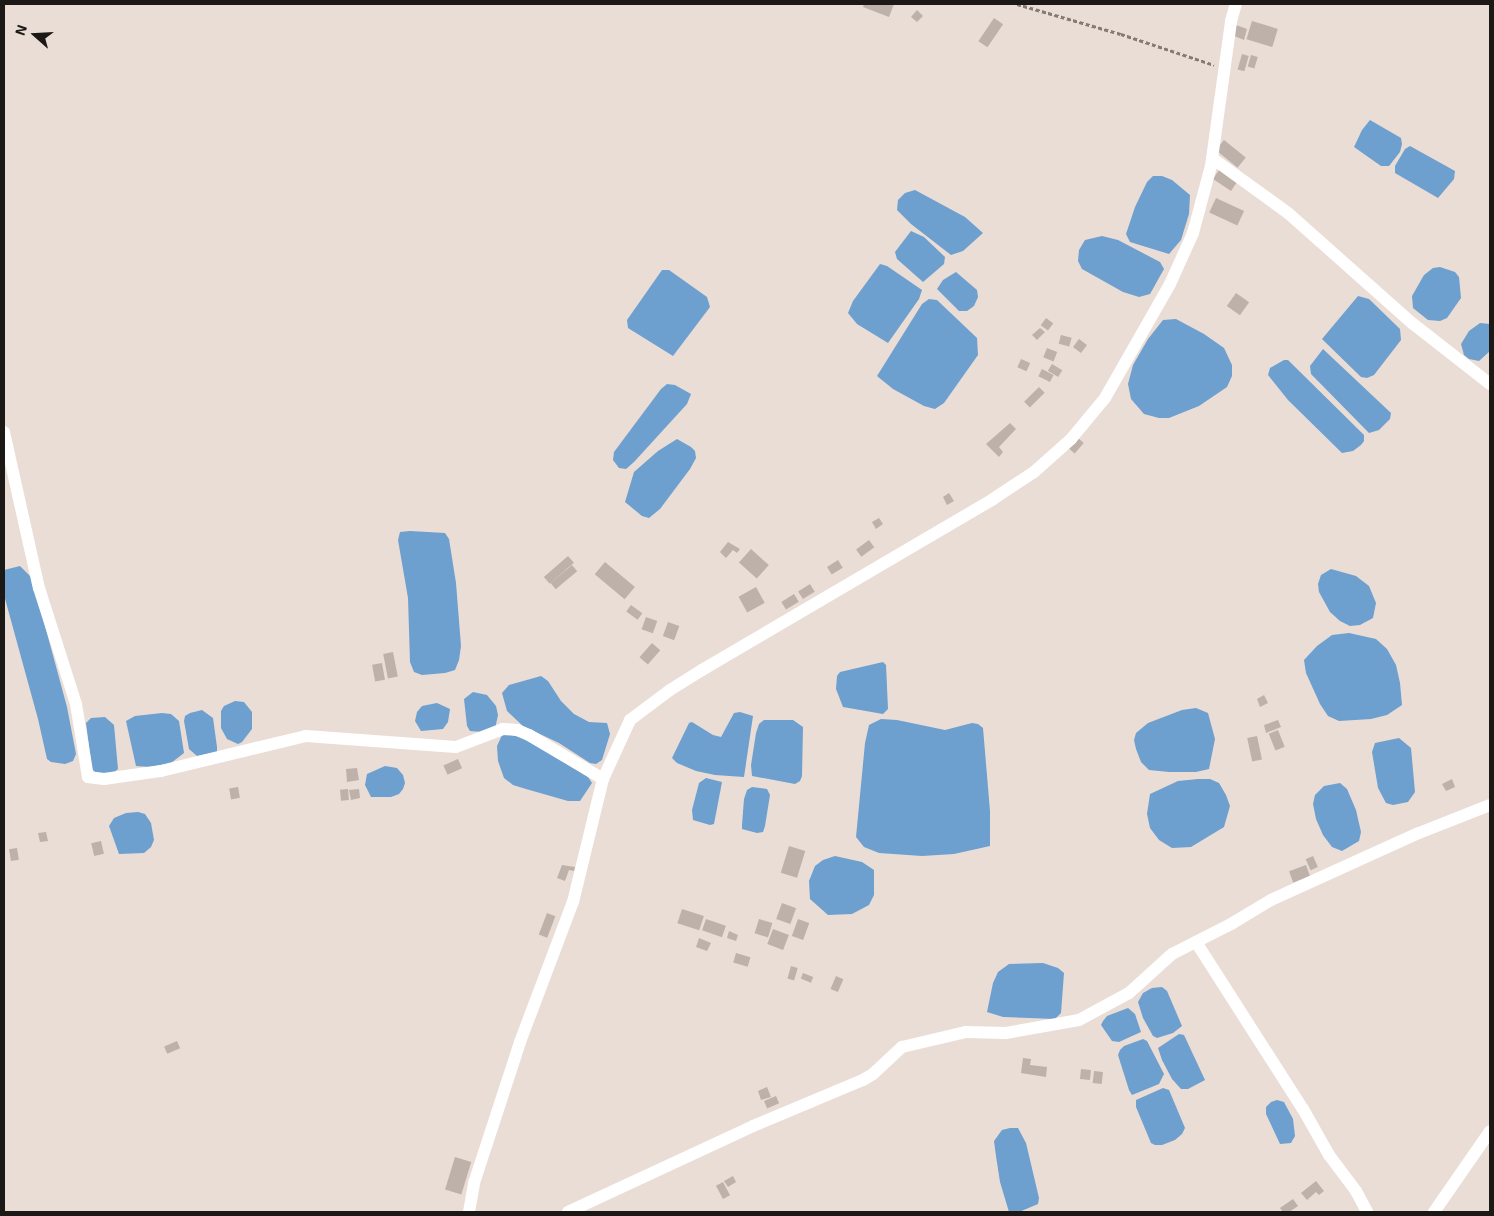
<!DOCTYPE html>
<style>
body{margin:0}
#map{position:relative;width:1494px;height:1216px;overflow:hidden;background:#eaddd6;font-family:"Exo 2",sans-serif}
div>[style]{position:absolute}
.water>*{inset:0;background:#6d9fcf}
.building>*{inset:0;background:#bdb1aa;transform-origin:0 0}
.path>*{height:2.5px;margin-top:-1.25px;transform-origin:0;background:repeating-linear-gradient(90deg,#847b76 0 4px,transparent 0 6.5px)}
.street>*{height:12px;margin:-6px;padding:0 6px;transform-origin:6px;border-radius:6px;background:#fff}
span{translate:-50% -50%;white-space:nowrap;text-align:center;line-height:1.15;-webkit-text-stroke:4.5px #eaddd6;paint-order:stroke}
.frame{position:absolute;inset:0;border:5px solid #1c1815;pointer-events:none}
.north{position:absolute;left:10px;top:10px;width:50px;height:50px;-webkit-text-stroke:4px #eaddd6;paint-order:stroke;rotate:289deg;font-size:14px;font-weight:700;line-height:20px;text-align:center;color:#1c1815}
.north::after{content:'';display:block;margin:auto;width:18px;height:22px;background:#1c1815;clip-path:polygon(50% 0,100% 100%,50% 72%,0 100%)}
</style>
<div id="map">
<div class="water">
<i style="clip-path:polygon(1370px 120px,1401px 138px,1402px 144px,1400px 152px,1389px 166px,1381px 166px,1354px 147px,1362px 130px)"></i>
<i style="clip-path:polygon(1410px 146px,1455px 171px,1454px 179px,1438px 198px,1395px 173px,1395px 166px,1405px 149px)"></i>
<i style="clip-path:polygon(1153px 176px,1162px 176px,1172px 180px,1190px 195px,1189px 214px,1181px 240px,1169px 254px,1130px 242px,1126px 234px,1135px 207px,1147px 182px)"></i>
<i style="clip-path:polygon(915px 190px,965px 217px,983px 233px,963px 251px,951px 255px,911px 224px,897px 210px,898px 200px,905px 193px)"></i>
<i style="clip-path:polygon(911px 231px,924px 237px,945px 257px,944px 264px,923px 282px,897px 259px,895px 252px)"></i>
<i style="clip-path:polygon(1102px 236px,1118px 240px,1160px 262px,1164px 269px,1150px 294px,1139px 297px,1123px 292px,1082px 269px,1078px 261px,1079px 250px,1085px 240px)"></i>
<i style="clip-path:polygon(880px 264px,887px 266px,922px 290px,919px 299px,888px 343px,857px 324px,848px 313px,853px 301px)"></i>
<i style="clip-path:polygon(1440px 267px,1455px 272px,1459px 277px,1461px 298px,1447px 318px,1440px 321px,1428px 320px,1413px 308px,1412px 296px,1424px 275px,1433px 268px)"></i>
<i style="clip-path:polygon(662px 270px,669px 270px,707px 297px,710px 307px,673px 356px,628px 328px,627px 320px)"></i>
<i style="clip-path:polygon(956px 272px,977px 290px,978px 297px,974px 306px,967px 311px,959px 311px,937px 289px,943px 280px)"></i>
<i style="clip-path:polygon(1358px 296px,1369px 299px,1400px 329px,1401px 340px,1374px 375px,1367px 378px,1361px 377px,1322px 339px)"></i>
<i style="clip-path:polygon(929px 299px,937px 300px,977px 338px,978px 355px,944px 403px,935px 409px,924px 406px,893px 389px,877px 376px,922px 304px)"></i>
<i style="clip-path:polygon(1176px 319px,1204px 334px,1224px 348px,1232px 365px,1232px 376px,1227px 387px,1199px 406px,1169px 418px,1159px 418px,1144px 414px,1131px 399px,1128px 384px,1133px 365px,1148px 339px,1163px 320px)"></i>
<i style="clip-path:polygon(1480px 323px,1490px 324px,1490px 351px,1479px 361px,1469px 359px,1464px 355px,1461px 344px,1469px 331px)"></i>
<i style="clip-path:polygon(1323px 349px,1391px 413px,1390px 419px,1379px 430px,1369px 433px,1311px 374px,1310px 366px)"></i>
<i style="clip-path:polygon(1284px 360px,1288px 360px,1364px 435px,1364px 441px,1361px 445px,1353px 451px,1342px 453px,1288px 400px,1268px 375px,1270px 368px)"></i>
<i style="clip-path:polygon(667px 384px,675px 385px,691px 394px,687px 404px,634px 462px,626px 469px,619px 468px,613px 460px,614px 452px,661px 389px)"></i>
<i style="clip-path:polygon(677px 439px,691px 447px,695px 451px,696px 458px,690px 469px,660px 509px,649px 518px,642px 516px,625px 502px,634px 472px,658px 451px)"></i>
<i style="clip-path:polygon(410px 531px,445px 533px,449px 539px,456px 583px,461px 646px,459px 660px,455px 670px,445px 673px,422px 675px,414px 672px,410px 662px,408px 598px,398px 540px,400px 532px)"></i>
<i style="clip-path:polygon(20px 566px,32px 578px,67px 707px,76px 754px,73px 761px,65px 764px,51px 762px,47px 759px,38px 719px,4px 595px,4px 570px)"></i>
<i style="clip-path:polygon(1331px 569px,1356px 576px,1369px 586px,1376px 603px,1373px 618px,1360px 625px,1350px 626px,1340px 621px,1330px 612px,1319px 592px,1318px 584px,1321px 575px)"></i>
<i style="clip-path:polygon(1349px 633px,1376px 639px,1387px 649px,1396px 665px,1400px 683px,1402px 705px,1387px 715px,1371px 719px,1339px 721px,1328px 716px,1320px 704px,1306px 673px,1304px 660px,1317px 646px,1332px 635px)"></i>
<i style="clip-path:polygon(883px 662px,886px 665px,888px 709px,883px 714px,843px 707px,836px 689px,837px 676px,840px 672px)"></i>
<i style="clip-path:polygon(541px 676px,548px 681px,561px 701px,574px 714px,589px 722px,607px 723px,610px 734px,602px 760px,596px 764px,590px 763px,559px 743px,523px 726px,507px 711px,502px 693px,509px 685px)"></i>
<i style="clip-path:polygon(473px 692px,487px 695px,496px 706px,498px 715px,495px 729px,483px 732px,470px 731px,467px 726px,464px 699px)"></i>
<i style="clip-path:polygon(235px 701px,244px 702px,252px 712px,252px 729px,242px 742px,238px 744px,227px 739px,221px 728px,221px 711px,224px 706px)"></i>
<i style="clip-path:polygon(437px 703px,450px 709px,448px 722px,443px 729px,421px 731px,415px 721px,417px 712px,422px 706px)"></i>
<i style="clip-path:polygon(1196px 708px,1208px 713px,1215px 739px,1209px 769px,1196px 772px,1169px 772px,1149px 770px,1141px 762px,1136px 749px,1134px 740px,1136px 733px,1148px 723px,1182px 710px)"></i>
<i style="clip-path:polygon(202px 710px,213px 718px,217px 747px,217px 752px,197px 756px,189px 749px,184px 721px,185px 716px,190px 713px)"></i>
<i style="clip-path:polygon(740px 712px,753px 716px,744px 777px,715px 775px,696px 771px,677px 763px,672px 758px,689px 723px,692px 722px,713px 735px,721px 737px,734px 713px)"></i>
<i style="clip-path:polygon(162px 713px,171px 714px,179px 721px,184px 753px,171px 763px,150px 767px,136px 766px,126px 721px,135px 716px)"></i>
<i style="clip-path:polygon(105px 717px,114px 725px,118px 769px,113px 773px,96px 773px,92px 769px,86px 723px,91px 718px)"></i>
<i style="clip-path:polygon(881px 719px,897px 720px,945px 730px,972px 723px,978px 724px,983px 728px,990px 811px,990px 846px,954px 854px,922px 856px,879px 853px,864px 847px,856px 837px,865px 743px,869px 725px)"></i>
<i style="clip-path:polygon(764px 720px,793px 720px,803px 727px,802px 776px,800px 781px,795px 784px,752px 776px,751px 765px,756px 733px,759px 724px)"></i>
<i style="clip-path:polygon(503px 733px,525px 738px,588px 777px,592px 783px,580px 801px,568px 801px,526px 789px,513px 785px,504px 778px,498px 761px,497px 746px)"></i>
<i style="clip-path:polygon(1399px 738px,1411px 748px,1415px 792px,1408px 802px,1393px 805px,1386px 803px,1378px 788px,1372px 752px,1375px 743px)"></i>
<i style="clip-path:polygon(385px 766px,397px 768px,403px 775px,405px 783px,403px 789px,399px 794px,391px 797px,371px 797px,365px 785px,367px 774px)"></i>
<i style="clip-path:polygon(706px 778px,722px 782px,714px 824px,710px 825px,693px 820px,692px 810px,699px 783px)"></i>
<i style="clip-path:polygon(1198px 779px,1210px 779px,1219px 783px,1226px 795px,1230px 806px,1224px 827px,1191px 847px,1172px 848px,1159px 840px,1150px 828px,1147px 814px,1150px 794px,1178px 781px)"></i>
<i style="clip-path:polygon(1340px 783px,1347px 789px,1356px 810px,1361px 832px,1359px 841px,1342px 851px,1332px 847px,1323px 835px,1316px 819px,1313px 804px,1315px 795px,1324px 786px)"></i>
<i style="clip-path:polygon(752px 787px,767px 789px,770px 795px,765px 826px,763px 832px,757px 833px,742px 829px,742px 825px,744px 799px,747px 790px)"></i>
<i style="clip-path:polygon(138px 812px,145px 814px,151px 823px,154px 840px,151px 847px,144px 853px,119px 854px,109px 826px,114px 818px,126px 813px)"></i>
<i style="clip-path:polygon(835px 856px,862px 862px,874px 870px,874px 895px,869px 905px,852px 914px,828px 915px,810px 899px,809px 881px,815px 866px,823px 860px)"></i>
<i style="clip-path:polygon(1043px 963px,1058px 968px,1064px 973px,1061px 1013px,1055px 1019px,1003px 1017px,987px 1012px,993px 983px,998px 972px,1009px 964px)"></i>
<i style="clip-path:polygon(1162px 987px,1167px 991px,1182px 1026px,1173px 1033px,1157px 1038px,1153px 1036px,1143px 1018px,1138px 1002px,1143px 993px,1152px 988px)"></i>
<i style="clip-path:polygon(1128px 1008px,1135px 1014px,1141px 1032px,1119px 1042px,1112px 1041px,1101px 1025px,1103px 1021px,1107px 1016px)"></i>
<i style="clip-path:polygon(1179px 1034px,1184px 1035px,1205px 1080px,1188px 1089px,1181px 1089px,1172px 1079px,1162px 1060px,1158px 1048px)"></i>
<i style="clip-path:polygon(1143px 1039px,1147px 1041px,1164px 1074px,1159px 1084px,1132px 1095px,1129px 1090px,1118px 1055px,1120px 1050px,1124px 1046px)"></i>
<i style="clip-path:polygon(1163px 1088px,1169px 1090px,1185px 1128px,1182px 1134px,1175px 1140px,1162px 1145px,1155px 1145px,1151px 1143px,1136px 1107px,1136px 1100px)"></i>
<i style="clip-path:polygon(1277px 1100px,1284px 1102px,1293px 1119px,1295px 1136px,1291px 1143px,1280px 1144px,1266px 1114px,1266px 1107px,1271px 1102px)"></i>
<i style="clip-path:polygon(1010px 1128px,1018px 1128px,1026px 1143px,1039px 1198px,1038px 1204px,1019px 1212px,1009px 1212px,1000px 1182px,996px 1156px,994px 1141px,1002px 1130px)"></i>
</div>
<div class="building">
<i style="clip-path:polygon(864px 4px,894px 4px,889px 17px,863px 7px)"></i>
<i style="clip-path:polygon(917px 10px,923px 16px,917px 22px,911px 17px)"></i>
<i style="left:994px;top:18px;width:11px;height:28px;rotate:34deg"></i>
<i style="left:1252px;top:21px;width:27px;height:19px;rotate:17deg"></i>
<i style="clip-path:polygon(1236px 25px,1247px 29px,1244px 40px,1232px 35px)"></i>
<i style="left:1242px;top:54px;width:7px;height:16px;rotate:16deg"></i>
<i style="left:1251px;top:55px;width:7px;height:12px;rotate:16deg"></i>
<i style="left:1224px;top:140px;width:28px;height:13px;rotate:39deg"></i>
<i style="clip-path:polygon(1221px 167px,1237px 182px,1231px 191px,1213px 179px)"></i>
<i style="left:1216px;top:198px;width:31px;height:16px;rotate:25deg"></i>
<i style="left:1236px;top:293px;width:16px;height:16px;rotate:35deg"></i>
<i style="left:1046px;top:318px;width:9px;height:9px;rotate:36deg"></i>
<i style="clip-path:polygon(1040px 328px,1045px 332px,1037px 340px,1032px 335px)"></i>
<i style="left:1061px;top:335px;width:11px;height:9px;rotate:15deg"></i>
<i style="left:1079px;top:339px;width:10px;height:10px;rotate:37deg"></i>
<i style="left:1047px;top:348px;width:11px;height:10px;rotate:22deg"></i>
<i style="left:1021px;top:359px;width:10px;height:9px;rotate:24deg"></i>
<i style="left:1052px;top:364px;width:12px;height:8px;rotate:31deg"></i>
<i style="left:1042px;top:369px;width:13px;height:8px;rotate:27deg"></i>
<i style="left:1039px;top:387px;width:8px;height:21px;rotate:45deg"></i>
<i style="clip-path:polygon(1010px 423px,1016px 429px,999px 447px,1003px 452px,999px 457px,986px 444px)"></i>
<i style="left:1077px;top:437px;width:9px;height:14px;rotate:41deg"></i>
<i style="clip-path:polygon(949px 493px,954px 501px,947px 505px,943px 497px)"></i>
<i style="clip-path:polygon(879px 518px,883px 524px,876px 529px,872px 522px)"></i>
<i style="left:869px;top:540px;width:9px;height:16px;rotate:54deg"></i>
<i style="clip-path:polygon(728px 542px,740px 549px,737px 553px,733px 550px,726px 558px,720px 552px)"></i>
<i style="left:751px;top:549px;width:24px;height:18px;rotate:42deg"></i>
<i style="left:568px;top:556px;width:9px;height:32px;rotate:49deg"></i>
<i style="left:838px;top:560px;width:9px;height:13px;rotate:58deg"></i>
<i style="left:605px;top:562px;width:39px;height:16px;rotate:40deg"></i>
<i style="left:572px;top:565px;width:8px;height:28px;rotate:50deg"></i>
<i style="left:810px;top:584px;width:9px;height:14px;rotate:58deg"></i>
<i style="left:756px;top:587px;width:18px;height:20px;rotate:61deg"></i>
<i style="left:794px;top:594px;width:9px;height:15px;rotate:58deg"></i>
<i style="left:631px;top:605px;width:14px;height:8px;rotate:36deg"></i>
<i style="left:646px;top:617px;width:12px;height:13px;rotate:20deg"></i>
<i style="left:668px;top:622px;width:12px;height:15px;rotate:20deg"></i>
<i style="left:652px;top:643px;width:11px;height:19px;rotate:41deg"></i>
<i style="left:393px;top:652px;width:25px;height:10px;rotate:79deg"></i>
<i style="left:382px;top:663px;width:17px;height:10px;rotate:80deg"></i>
<i style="clip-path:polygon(1264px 695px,1268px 703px,1260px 707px,1257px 699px)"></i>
<i style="clip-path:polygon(1278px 720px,1281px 727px,1266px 733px,1264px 725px)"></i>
<i style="left:1278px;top:730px;width:18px;height:10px;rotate:68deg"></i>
<i style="left:1257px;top:736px;width:24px;height:10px;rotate:78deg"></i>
<i style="left:458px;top:759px;width:10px;height:16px;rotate:66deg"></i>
<i style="clip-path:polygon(357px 768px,359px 780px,347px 782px,346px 769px)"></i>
<i style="clip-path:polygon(1452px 779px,1455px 787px,1446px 791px,1442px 784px)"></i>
<i style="left:238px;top:787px;width:11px;height:9px;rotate:80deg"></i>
<i style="left:348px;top:789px;width:11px;height:8px;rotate:85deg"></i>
<i style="clip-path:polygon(359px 789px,360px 798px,351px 800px,349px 790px)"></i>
<i style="clip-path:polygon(46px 832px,48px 841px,40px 842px,38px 833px)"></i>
<i style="left:101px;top:841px;width:13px;height:10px;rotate:77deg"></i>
<i style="left:789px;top:846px;width:17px;height:28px;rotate:17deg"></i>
<i style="left:17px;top:848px;width:12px;height:8px;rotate:81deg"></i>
<i style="left:1313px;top:856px;width:12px;height:8px;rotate:66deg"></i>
<i style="clip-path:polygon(562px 865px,575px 867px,574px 871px,569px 870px,565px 881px,557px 878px)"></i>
<i style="left:1306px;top:865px;width:12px;height:18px;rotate:70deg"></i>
<i style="left:782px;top:903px;width:15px;height:17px;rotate:20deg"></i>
<i style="left:682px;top:909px;width:23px;height:15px;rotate:18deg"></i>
<i style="left:547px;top:913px;width:9px;height:23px;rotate:21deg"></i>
<i style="left:706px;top:919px;width:21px;height:12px;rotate:19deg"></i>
<i style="left:759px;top:919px;width:14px;height:15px;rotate:17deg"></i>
<i style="left:798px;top:919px;width:12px;height:18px;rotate:20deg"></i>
<i style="left:773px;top:929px;width:17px;height:16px;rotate:21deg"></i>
<i style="clip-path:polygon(729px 931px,738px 935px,736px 941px,727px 938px)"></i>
<i style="clip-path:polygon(699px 938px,711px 943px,707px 951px,696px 947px)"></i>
<i style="left:736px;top:953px;width:15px;height:10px;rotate:16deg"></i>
<i style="left:791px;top:966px;width:7px;height:13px;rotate:16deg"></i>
<i style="left:803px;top:973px;width:11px;height:6px;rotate:22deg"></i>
<i style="left:836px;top:976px;width:8px;height:14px;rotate:23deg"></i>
<i style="left:177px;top:1041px;width:8px;height:14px;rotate:67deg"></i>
<i style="clip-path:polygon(1023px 1058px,1031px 1059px,1030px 1065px,1047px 1067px,1046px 1077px,1021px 1073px)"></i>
<i style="left:1081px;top:1069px;width:10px;height:10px;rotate:6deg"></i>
<i style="left:1094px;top:1071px;width:9px;height:12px;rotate:6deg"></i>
<i style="clip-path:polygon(767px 1087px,771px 1097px,761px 1100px,758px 1091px)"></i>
<i style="left:776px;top:1096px;width:8px;height:13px;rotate:67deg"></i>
<i style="left:455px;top:1157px;width:17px;height:34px;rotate:17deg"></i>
<i style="clip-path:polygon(733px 1176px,736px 1182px,728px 1187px,724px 1181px)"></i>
<i style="clip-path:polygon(1316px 1181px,1324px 1191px,1319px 1195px,1316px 1192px,1307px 1200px,1301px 1193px)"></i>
<i style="left:723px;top:1182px;width:15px;height:8px;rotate:62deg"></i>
<i style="clip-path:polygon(1293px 1199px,1298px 1206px,1289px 1212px,1283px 1212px,1280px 1208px)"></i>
</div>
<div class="path">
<i style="left:1017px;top:4px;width:108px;rotate:16.1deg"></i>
<i style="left:1121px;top:34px;width:98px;rotate:18.4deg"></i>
</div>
<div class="street">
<i style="left:1212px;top:158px;width:94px;rotate:35.9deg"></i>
<i style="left:1288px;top:213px;width:166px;rotate:41.6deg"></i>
<i style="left:1412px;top:323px;width:99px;rotate:38deg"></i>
<i style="left:4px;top:432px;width:160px;rotate:77.4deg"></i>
<i style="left:39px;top:588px;width:122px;rotate:72.3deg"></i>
<i style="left:76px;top:704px;width:74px;rotate:80.7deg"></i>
<i style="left:88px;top:777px;width:16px;rotate:7deg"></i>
<i style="left:104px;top:779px;width:58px;rotate:-8deg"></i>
<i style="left:161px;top:771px;width:149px;rotate:-13.6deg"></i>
<i style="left:306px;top:736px;width:150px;rotate:4.2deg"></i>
<i style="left:456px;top:747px;width:50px;rotate:-21deg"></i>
<i style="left:503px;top:729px;width:14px;rotate:4deg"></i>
<i style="left:517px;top:730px;width:13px;rotate:23deg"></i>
<i style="left:529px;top:735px;width:86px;rotate:30.7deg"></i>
<i style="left:1196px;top:942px;width:198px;rotate:57.4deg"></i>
<i style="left:1303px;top:1109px;width:53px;rotate:60.5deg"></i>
<i style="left:1329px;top:1155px;width:45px;rotate:53.1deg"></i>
<i style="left:1356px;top:1191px;width:24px;rotate:62deg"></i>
<i style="left:469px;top:1212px;width:29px;rotate:-80deg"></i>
<i style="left:474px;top:1183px;width:148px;rotate:-71.9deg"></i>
<i style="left:520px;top:1042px;width:150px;rotate:-69.3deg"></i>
<i style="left:573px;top:902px;width:127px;rotate:-76.3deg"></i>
<i style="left:603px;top:779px;width:65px;rotate:-65.4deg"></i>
<i style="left:630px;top:720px;width:50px;rotate:-36.9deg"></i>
<i style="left:670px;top:690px;width:38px;rotate:-32deg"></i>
<i style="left:702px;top:670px;width:338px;rotate:-30.4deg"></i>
<i style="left:993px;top:499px;width:49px;rotate:-33.4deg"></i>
<i style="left:1034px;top:472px;width:50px;rotate:-41.7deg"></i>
<i style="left:1071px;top:439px;width:53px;rotate:-50.3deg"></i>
<i style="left:1105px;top:398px;width:131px;rotate:-60.3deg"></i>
<i style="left:1170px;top:284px;width:56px;rotate:-65.7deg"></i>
<i style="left:1193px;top:233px;width:69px;rotate:-75deg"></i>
<i style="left:1211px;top:166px;width:146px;rotate:-82.1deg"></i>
<i style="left:1231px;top:21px;width:18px;rotate:-74deg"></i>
<i style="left:568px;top:1212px;width:204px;rotate:-24.9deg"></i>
<i style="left:753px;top:1126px;width:119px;rotate:-22.7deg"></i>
<i style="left:863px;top:1080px;width:12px;rotate:-31deg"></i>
<i style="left:873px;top:1074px;width:40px;rotate:-43deg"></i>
<i style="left:902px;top:1047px;width:66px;rotate:-13.2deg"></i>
<i style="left:966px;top:1032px;width:40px;rotate:1.4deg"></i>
<i style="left:1006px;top:1033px;width:74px;rotate:-10.1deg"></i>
<i style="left:1079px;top:1020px;width:57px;rotate:-28.4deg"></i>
<i style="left:1129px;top:993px;width:58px;rotate:-42.2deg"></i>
<i style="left:1172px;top:954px;width:66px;rotate:-27deg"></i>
<i style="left:1231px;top:924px;width:47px;rotate:-31deg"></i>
<i style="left:1271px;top:900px;width:162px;rotate:-24.4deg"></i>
<i style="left:1419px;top:833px;width:76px;rotate:-21.5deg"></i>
<i style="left:1434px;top:1212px;width:98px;rotate:-55.3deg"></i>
</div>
<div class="frame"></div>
<div class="north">N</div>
</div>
